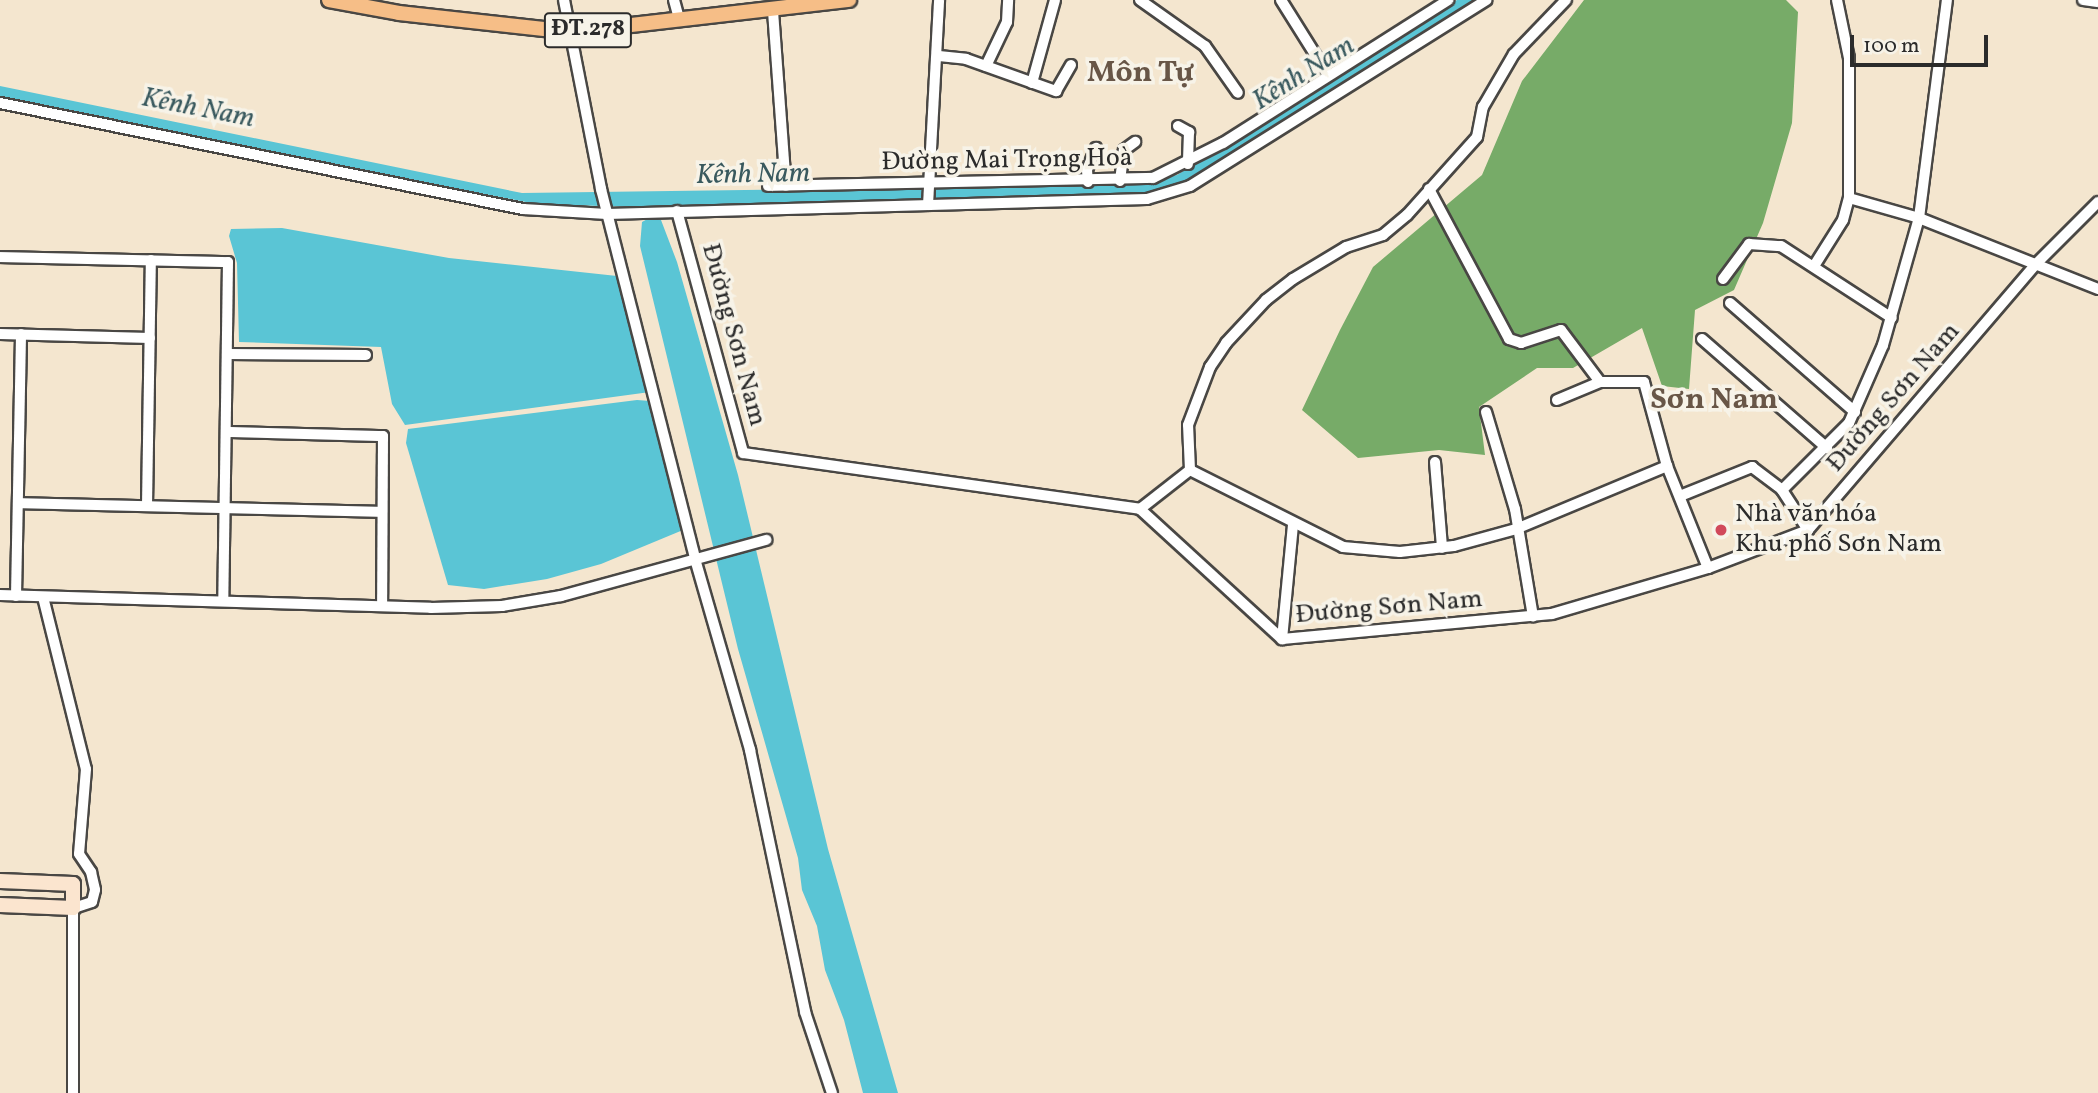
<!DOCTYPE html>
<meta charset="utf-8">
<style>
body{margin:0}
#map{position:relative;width:2098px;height:1093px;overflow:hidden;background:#f4e6cf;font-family:Vollkorn,serif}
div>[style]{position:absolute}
.forest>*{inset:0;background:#77ab68}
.water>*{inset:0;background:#5ac5d5}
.roads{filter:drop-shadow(2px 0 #494744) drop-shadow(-2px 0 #494744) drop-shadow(0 2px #494744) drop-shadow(0 -2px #494744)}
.street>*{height:10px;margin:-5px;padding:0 5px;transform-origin:5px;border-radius:5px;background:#fff}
.secondary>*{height:14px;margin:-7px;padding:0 7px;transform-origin:7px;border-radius:7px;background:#fbe5cf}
.primary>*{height:14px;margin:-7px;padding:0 7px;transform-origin:7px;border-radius:7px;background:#f6be87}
.dots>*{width:19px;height:19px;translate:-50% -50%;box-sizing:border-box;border:4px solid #f7f3e8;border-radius:50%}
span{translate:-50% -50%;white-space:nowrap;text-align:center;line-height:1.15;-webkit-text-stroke:7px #f7f3e8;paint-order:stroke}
.shield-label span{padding:2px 5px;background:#f7f3e8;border:2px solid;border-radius:5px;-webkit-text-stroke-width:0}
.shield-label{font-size:24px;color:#2b2b2b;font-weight:700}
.street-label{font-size:26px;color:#2b2b2b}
.poi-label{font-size:26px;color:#2b2b2b}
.left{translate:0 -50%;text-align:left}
.water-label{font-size:28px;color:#39595e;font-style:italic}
.quarter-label{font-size:30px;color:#685647;font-weight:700}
.scale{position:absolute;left:1850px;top:35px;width:138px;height:32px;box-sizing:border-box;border:4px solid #2b2b2b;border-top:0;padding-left:9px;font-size:21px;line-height:24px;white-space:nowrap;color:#2b2b2b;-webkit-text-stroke:5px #f7f3e8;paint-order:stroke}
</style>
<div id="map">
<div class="forest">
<i style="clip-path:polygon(1584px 0,1786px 0,1798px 12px,1792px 123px,1763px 223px,1734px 290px,1695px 310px,1689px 389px,1662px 386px,1642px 328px,1573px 368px,1537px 368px,1479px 407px,1485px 455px,1439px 450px,1358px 458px,1302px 410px,1340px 330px,1373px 267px,1482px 175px,1522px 81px)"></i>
</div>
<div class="water">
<i style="clip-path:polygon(1457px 0,1475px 0,1189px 180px,1148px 193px,632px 207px,536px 204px,0 99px,0 86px,522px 193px,1122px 185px,1177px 175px)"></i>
<i style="clip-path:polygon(651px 217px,661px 220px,677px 262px,738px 475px,828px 849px,898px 1093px,863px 1093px,844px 1020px,825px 970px,817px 926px,802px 890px,798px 858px,738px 649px,640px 246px,642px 222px)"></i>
<i style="clip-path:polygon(282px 228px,449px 258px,617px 276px,650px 392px,405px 425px,392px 404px,381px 347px,239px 342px,237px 263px,229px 236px,231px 229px)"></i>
<i style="clip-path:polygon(637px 400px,650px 401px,683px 530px,601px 564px,547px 579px,484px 589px,448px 585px,406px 443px,408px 429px)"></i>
</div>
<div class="roads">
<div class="street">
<i style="left:564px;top:0;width:193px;rotate:78.9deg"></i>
<i style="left:601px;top:189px;width:382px;rotate:75.7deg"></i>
<i style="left:695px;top:559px;width:199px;rotate:73.9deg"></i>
<i style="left:750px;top:750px;width:268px;rotate:78.1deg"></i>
<i style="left:805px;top:1012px;width:85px;rotate:71.6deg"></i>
<i style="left:674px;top:0;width:20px;rotate:75deg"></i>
<i style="left:1140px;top:0;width:80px;rotate:35.3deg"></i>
<i style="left:1205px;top:46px;width:57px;rotate:54.9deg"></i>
<i style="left:1281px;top:0;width:89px;rotate:57.9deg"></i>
<i style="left:2083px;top:0;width:15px;rotate:8deg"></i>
<i style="left:773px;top:11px;width:175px;rotate:85.8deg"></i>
<i style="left:939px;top:56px;width:27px;rotate:6deg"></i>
<i style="left:966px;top:59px;width:96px;rotate:19.6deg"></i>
<i style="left:1056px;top:91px;width:30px;rotate:-60deg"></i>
<i style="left:986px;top:66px;width:49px;rotate:-64.5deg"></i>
<i style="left:1007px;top:22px;width:22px;rotate:-87deg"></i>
<i style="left:1032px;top:83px;width:86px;rotate:-74.5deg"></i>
<i style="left:0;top:103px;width:534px;rotate:11.46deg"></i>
<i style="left:523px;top:209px;width:84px;rotate:3.4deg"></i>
<i style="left:607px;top:214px;width:540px;rotate:-1.59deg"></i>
<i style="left:1147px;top:199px;width:45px;rotate:-16.8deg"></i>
<i style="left:1190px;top:186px;width:350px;rotate:-32.1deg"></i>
<i style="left:1178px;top:126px;width:13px;rotate:29deg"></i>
<i style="left:1189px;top:132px;width:32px;rotate:92deg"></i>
<i style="left:1120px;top:181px;width:31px;rotate:-83deg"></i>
<i style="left:1124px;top:150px;width:14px;rotate:-36deg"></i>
<i style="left:1088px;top:182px;width:12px;rotate:-95deg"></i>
<i style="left:1087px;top:170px;width:24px;rotate:-68deg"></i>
<i style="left:768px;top:186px;width:385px;rotate:-1.2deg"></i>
<i style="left:1153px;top:178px;width:78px;rotate:-26.6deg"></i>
<i style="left:1223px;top:143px;width:267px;rotate:-32.4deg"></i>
<i style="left:1429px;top:189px;width:170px;rotate:61.9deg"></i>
<i style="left:1509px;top:339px;width:13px;rotate:18deg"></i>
<i style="left:1521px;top:343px;width:42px;rotate:-18deg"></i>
<i style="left:1561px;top:330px;width:65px;rotate:53.1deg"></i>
<i style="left:1849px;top:198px;width:73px;rotate:15.9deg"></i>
<i style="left:1919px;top:218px;width:193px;rotate:21.6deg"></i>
<i style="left:928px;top:205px;width:205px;rotate:-86.9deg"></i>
<i style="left:677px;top:211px;width:251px;rotate:74.7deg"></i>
<i style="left:743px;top:453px;width:401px;rotate:8deg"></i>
<i style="left:1140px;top:509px;width:193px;rotate:42.5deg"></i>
<i style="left:1282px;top:639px;width:271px;rotate:-5.3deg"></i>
<i style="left:1552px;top:614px;width:163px;rotate:-16.4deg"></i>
<i style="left:1708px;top:568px;width:107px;rotate:-20.8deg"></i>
<i style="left:1808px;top:530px;width:349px;rotate:-49.4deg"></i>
<i style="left:2035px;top:265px;width:89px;rotate:-45deg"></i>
<i style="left:0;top:257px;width:228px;rotate:1.3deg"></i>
<i style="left:228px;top:262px;width:339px;rotate:90.8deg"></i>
<i style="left:1814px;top:266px;width:54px;rotate:-57.8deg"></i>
<i style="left:1843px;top:220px;width:23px;rotate:-75deg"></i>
<i style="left:1849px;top:198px;width:140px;rotate:-90deg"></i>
<i style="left:1849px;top:58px;width:59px;rotate:-101.7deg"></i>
<i style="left:1723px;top:279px;width:44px;rotate:-53.4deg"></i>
<i style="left:1749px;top:244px;width:32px;rotate:4deg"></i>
<i style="left:1781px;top:246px;width:132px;rotate:33deg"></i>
<i style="left:1730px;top:303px;width:166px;rotate:41.1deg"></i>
<i style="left:0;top:334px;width:150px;rotate:1.5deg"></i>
<i style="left:1702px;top:339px;width:166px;rotate:41.1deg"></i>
<i style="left:227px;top:354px;width:139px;rotate:0.4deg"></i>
<i style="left:1557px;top:400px;width:47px;rotate:-22.7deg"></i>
<i style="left:1600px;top:382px;width:44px"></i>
<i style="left:1644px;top:382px;width:87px;rotate:74.7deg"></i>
<i style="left:1667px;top:466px;width:110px;rotate:68.1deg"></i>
<i style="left:1486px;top:412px;width:101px;rotate:73.4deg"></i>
<i style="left:1515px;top:509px;width:109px;rotate:80.5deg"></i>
<i style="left:226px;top:432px;width:157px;rotate:1.5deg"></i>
<i style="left:383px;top:436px;width:170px;rotate:90.3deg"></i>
<i style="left:1435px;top:462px;width:86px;rotate:85.3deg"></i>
<i style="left:1190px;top:470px;width:45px;rotate:-92.5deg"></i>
<i style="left:1188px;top:425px;width:62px;rotate:-69.2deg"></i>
<i style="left:1210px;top:367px;width:29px;rotate:-56deg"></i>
<i style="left:1226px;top:343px;width:59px;rotate:-47.1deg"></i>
<i style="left:1266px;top:300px;width:34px;rotate:-38deg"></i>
<i style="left:1293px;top:279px;width:62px;rotate:-31.1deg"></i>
<i style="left:1346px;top:247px;width:39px;rotate:-18deg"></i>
<i style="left:1383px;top:235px;width:31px;rotate:-40deg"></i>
<i style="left:1407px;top:215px;width:105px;rotate:-48.1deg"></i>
<i style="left:1477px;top:137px;width:31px;rotate:-79deg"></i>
<i style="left:1483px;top:107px;width:61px;rotate:-59.7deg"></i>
<i style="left:1514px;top:54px;width:75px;rotate:-46.1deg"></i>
<i style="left:1190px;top:470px;width:171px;rotate:26.7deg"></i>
<i style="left:1343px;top:547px;width:57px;rotate:5deg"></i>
<i style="left:1400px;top:552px;width:54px;rotate:-6.3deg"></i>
<i style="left:1454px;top:546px;width:64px;rotate:-15.3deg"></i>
<i style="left:1516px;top:529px;width:164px;rotate:-22.6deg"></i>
<i style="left:1782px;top:490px;width:48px;rotate:57deg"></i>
<i style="left:1680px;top:496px;width:78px;rotate:-21.9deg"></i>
<i style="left:1752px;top:467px;width:38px;rotate:37deg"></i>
<i style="left:1782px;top:490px;width:95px;rotate:-45deg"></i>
<i style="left:1849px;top:423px;width:85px;rotate:-66.4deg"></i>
<i style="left:1883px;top:345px;width:132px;rotate:-74.2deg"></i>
<i style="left:1919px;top:218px;width:220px;rotate:-82.7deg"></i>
<i style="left:18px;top:503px;width:364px;rotate:1.4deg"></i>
<i style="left:147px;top:506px;width:246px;rotate:-89.1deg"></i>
<i style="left:1140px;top:509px;width:63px;rotate:-38deg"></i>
<i style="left:0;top:595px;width:431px;rotate:1.7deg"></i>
<i style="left:431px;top:608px;width:71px;rotate:-1.6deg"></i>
<i style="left:502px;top:606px;width:60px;rotate:-9.6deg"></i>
<i style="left:561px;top:596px;width:213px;rotate:-15.3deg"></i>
<i style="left:16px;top:596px;width:262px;rotate:-88.9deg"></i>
<i style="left:43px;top:597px;width:177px;rotate:76deg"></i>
<i style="left:86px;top:769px;width:85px;rotate:94.7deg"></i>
<i style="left:79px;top:854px;width:22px;rotate:56deg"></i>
<i style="left:91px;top:872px;width:18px;rotate:77deg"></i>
<i style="left:95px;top:890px;width:12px;rotate:104deg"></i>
<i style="left:92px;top:902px;width:20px;rotate:162deg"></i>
<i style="left:73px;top:908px;width:185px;rotate:90deg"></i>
<i style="left:1282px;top:639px;width:115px;rotate:-84.5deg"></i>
</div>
<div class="secondary">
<i style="left:0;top:881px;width:73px;rotate:2.4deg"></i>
<i style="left:73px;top:884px;width:24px;rotate:90deg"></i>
<i style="left:73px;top:908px;width:73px;rotate:-177.6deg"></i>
</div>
<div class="primary">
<i style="left:329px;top:0;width:71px;rotate:10.5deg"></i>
<i style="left:399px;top:13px;width:173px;rotate:6.3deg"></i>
<i style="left:571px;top:32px;width:280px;rotate:-6.6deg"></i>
</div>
</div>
<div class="dots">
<i style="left:1721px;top:530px;background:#d1495b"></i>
</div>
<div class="shield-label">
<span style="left:588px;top:30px">ĐT.278</span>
</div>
<div class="street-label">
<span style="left:1007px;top:161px;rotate:-1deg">Đường Mai Trọng Hoà</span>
<span style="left:733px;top:335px;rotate:75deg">Đường Sơn Nam</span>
<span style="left:1894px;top:398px;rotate:-49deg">Đường Sơn Nam</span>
<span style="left:1389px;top:608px;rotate:-5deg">Đường Sơn Nam</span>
</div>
<div class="poi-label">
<span class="left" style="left:1735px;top:530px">Nhà văn hóa<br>Khu phố Sơn Nam</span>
</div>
<div class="water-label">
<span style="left:1304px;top:74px;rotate:-32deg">Kênh Nam</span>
<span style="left:198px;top:109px;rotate:11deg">Kênh Nam</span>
<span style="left:753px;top:175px;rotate:-1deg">Kênh Nam</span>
</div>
<div class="quarter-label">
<span style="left:1141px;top:73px">Môn Tự</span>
<span style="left:1714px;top:400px">Sơn Nam</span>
</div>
<div class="scale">100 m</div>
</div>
